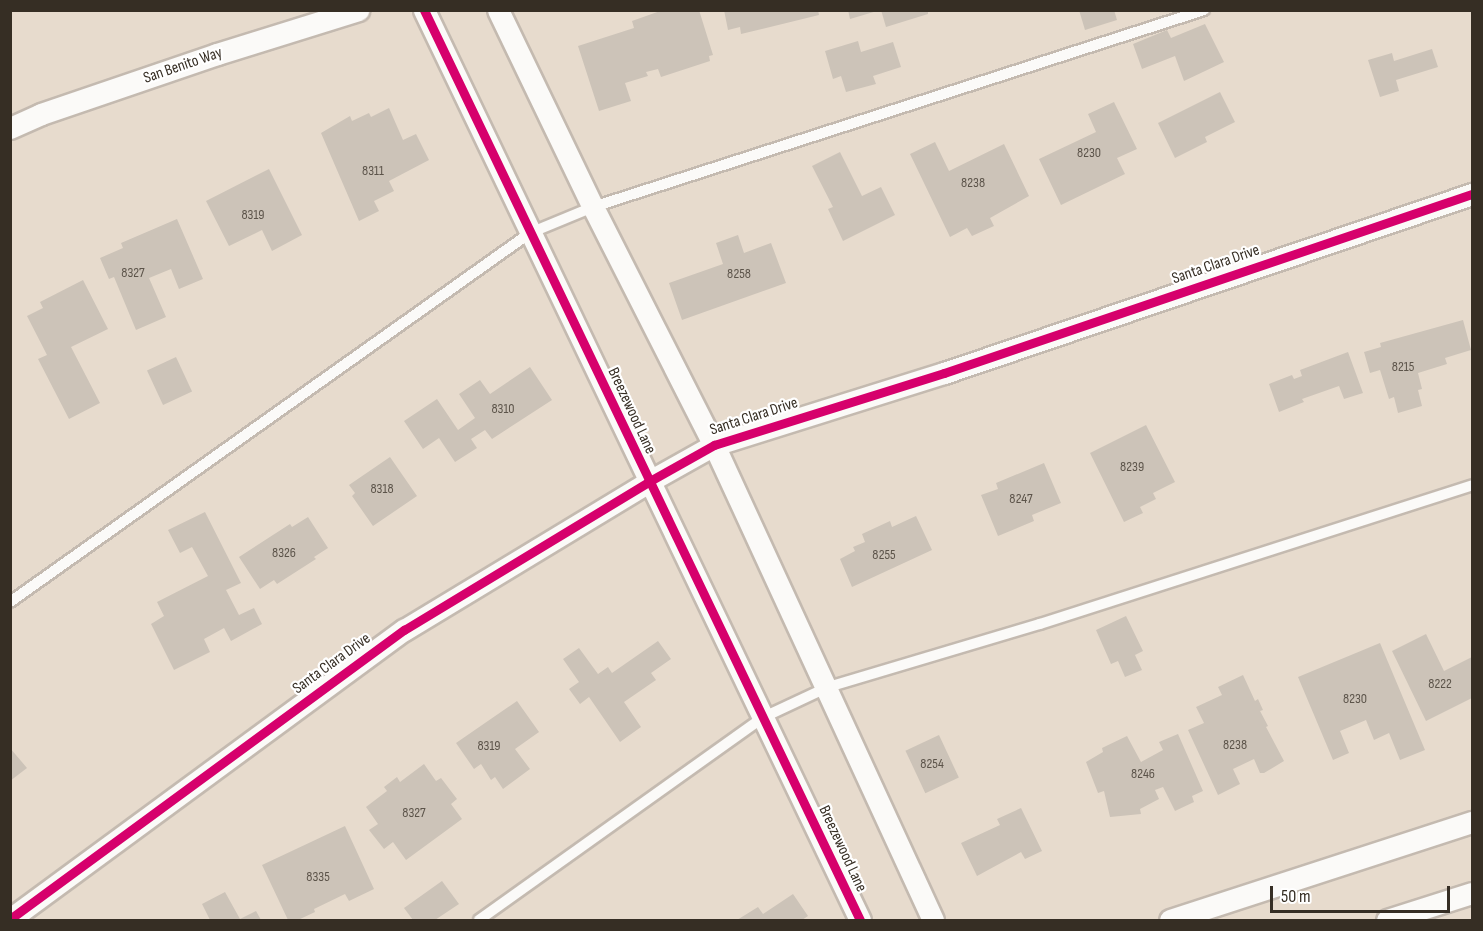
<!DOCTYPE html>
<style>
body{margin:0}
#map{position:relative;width:1483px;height:931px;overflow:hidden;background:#e7dbcd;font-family:"Sofia Sans Condensed",sans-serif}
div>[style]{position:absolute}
.building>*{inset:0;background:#ccc3b8;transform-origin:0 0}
.roads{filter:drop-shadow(2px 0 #c4bab0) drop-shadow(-2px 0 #c4bab0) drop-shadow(0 2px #c4bab0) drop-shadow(0 -2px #c4bab0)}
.service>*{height:10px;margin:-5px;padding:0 5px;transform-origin:5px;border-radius:5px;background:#fbfaf8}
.minor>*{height:21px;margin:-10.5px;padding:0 10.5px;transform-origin:10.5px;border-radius:10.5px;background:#fbfaf8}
.cycleway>*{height:9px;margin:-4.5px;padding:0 4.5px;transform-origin:4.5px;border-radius:4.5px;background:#d6006c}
span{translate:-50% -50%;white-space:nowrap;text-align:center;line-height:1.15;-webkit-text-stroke:4.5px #fff;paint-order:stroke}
.number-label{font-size:14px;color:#5c544a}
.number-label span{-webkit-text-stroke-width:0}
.street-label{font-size:16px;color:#362e24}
.frame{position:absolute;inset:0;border:12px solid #362e24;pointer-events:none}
.scale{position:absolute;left:1270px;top:886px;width:180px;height:27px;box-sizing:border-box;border:3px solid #362e24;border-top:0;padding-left:8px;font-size:18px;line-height:21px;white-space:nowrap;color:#362e24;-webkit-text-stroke:4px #fff;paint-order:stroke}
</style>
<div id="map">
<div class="building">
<i style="clip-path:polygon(663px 10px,699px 10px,713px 55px,709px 56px,710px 61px,661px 77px,658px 69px,646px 72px,648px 76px,625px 83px,631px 101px,599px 111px,578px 46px,634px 28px,632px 21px)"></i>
<i style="clip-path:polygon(724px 10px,818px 10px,819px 15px,741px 34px,740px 27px,728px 30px)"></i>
<i style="clip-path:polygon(848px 10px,877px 10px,877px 11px,850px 19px)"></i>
<i style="clip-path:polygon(881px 10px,928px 10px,928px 14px,886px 27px)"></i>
<i style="clip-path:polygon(1079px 10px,1114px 10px,1117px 20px,1085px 30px)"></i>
<i style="clip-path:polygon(1205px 24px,1224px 62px,1184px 81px,1175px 56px,1142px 69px,1133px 44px,1167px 30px,1171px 38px)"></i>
<i style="clip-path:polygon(858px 41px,861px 52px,893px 42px,901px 67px,873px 76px,876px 84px,846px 92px,841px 76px,833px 79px,825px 51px)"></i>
<i style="clip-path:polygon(1432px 49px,1438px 67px,1396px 80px,1399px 91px,1380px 97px,1368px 60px,1392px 53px,1394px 61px)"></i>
<i style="clip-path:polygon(1220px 92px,1235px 122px,1205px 137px,1207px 142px,1175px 158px,1158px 123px)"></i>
<i style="clip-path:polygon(1114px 102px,1137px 149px,1117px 158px,1125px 174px,1061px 205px,1039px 159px,1096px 132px,1088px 114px)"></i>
<i style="clip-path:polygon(389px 108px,403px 140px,416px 134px,429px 160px,389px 181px,394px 191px,374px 201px,379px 211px,359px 221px,321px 133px,350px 116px,352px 121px,369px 113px,371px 117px)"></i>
<i style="clip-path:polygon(935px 142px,949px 171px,1004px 144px,1029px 196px,990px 218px,994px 226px,972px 236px,967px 228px,950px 237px,910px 154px)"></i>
<i style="clip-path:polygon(840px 152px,862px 196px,881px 187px,895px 215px,843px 241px,828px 209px,833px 207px,812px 166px)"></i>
<i style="clip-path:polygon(269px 169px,302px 235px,272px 251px,262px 230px,229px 246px,206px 201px)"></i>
<i style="clip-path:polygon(177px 219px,203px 279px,179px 289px,171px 269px,149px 278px,166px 317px,136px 330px,114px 277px,109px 279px,100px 258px,123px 248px,121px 243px)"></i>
<i style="clip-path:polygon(738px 235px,744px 253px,771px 243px,786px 283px,682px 320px,669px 283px,723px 264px,716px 243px)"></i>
<i style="clip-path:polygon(83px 280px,108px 329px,71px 347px,100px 403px,69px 419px,38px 359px,47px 355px,27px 316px,43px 308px,40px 302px)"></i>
<i style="clip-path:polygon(1463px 320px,1471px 350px,1445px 358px,1447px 364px,1418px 373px,1422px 389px,1418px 390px,1422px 406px,1398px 413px,1394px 397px,1389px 399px,1380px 370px,1370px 373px,1364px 352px,1381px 347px,1380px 343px)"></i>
<i style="clip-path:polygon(1348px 352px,1363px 393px,1344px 399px,1339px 386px,1302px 399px,1304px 402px,1279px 412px,1269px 384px,1292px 375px,1294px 379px,1302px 376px,1300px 370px)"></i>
<i style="left:176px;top:357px;width:38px;height:32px;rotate:65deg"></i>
<i style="clip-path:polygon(530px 367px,552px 400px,492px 439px,485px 430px,471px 439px,477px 448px,455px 462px,439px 438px,423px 449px,404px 421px,437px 399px,458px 430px,475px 418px,459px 394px,480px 380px,490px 394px)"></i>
<i style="clip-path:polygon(1146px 425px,1175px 482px,1153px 493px,1156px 499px,1140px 507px,1143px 513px,1124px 522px,1090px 453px)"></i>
<i style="clip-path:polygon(390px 457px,417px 496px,373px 526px,352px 496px,355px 493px,349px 485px)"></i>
<i style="clip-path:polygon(1044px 463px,1061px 503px,1032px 515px,1034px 521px,998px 536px,981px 495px,998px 489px,996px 483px)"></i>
<i style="clip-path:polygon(205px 512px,241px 583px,226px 590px,239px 615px,254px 608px,262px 624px,231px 641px,224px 628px,204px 639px,210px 652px,174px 670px,151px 624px,164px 616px,157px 602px,208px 576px,192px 547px,180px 553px,168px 530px)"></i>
<i style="clip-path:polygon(916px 516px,932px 550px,852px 587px,840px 559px,855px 551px,853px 547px,865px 542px,862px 534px,890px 521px,892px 527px)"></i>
<i style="clip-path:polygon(308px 517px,328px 548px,314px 557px,316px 559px,277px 584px,274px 580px,260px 589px,239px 557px,290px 524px,292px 527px)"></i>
<i style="clip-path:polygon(1126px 616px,1143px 651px,1135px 655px,1142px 670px,1125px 677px,1118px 661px,1111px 664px,1096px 630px)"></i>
<i style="clip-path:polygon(1426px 634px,1444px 671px,1472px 657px,1472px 698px,1426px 721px,1392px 651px)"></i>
<i style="clip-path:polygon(658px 641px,671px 659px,651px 673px,656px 680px,624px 702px,641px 727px,620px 742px,589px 697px,580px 704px,569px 689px,579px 682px,563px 659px,579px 648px,598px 674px,608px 667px,612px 673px)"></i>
<i style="clip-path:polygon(1380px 643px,1425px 750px,1400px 760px,1389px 733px,1374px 740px,1366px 720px,1340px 731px,1349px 753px,1333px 760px,1298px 677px)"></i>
<i style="clip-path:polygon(1243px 675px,1255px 701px,1258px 699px,1263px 710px,1260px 711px,1268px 726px,1266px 727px,1284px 761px,1264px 773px,1260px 773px,1254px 759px,1233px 769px,1240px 784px,1218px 795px,1188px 730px,1204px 723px,1196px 707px,1222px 695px,1218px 687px)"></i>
<i style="clip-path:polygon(517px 701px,539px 732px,515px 749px,530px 769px,503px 789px,495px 777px,491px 780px,481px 764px,474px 769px,456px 743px)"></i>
<i style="clip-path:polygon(1178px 734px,1203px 791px,1192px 796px,1194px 802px,1175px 811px,1163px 787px,1155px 790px,1159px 799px,1140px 809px,1141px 814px,1110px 817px,1104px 791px,1098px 793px,1086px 762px,1103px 752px,1102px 748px,1127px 736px,1141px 762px,1163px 750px,1159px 742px)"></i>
<i style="left:939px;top:735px;width:47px;height:37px;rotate:65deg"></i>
<i style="clip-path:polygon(10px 748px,27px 768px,10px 781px)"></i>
<i style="clip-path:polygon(424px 764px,436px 781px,441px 778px,457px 799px,451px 804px,462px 819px,406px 860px,393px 842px,384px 849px,369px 830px,378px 824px,366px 807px,387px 791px,384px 787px,397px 777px,400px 782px)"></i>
<i style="clip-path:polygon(1021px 808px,1042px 851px,1025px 859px,1021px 852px,977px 876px,961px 843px,1000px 825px,997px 819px)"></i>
<i style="clip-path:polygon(345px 826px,374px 889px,349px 901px,345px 894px,314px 909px,315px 912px,298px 920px,288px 920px,262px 865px)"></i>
<i style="clip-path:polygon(442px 881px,459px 904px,435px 920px,413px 920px,404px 908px)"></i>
<i style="clip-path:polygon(225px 892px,240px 919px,256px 911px,261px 920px,210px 920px,202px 904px)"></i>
<i style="clip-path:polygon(793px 894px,808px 916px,802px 920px,737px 920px,758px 907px,763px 914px)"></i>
</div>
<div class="roads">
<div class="service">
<i style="left:10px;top:602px;width:638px;rotate:-35.36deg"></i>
<i style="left:530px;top:233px;width:68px;rotate:-22.4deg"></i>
<i style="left:593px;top:207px;width:642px;rotate:-17.87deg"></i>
<i style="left:479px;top:920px;width:350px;rotate:-35.5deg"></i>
<i style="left:764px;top:717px;width:71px;rotate:-25.1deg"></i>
<i style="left:828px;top:687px;width:221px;rotate:-16.6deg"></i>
<i style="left:1040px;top:624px;width:454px;rotate:-17.8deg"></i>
</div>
<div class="minor">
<i style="left:424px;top:10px;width:1009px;rotate:64.4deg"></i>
<i style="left:498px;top:10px;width:219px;rotate:64.3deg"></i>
<i style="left:593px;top:207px;width:267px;rotate:63.1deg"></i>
<i style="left:714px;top:445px;width:523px;rotate:65.25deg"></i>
<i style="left:10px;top:128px;width:34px;rotate:-24deg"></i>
<i style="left:41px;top:114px;width:186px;rotate:-18.8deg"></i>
<i style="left:217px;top:54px;width:148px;rotate:-17.3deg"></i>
<i style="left:10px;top:919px;width:489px;rotate:-36.3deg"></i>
<i style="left:404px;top:630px;width:285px;rotate:-31.2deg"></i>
<i style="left:648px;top:482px;width:76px;rotate:-29.3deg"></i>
<i style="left:714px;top:445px;width:241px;rotate:-17.4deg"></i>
<i style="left:944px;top:373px;width:558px;rotate:-18.73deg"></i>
<i style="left:1170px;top:920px;width:318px;rotate:-18deg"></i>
<i style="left:1387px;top:920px;width:89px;rotate:-17.6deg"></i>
</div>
</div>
<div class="cycleway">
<i style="left:424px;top:10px;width:1009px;rotate:64.4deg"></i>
<i style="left:10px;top:919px;width:489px;rotate:-36.3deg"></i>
<i style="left:404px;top:630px;width:285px;rotate:-31.2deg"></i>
<i style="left:648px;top:482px;width:76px;rotate:-29.3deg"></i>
<i style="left:714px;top:445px;width:241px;rotate:-17.4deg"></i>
<i style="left:944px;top:373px;width:558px;rotate:-18.73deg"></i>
</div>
<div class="number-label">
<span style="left:1089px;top:153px">8230</span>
<span style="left:373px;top:171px">8311</span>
<span style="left:973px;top:183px">8238</span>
<span style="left:253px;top:215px">8319</span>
<span style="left:133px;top:273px">8327</span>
<span style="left:739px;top:274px">8258</span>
<span style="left:1403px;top:367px">8215</span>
<span style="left:503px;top:409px">8310</span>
<span style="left:1132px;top:467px">8239</span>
<span style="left:382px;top:489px">8318</span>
<span style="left:1021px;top:499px">8247</span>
<span style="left:284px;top:553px">8326</span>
<span style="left:884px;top:555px">8255</span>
<span style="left:1440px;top:684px">8222</span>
<span style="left:1355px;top:699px">8230</span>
<span style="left:1235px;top:745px">8238</span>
<span style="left:489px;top:746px">8319</span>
<span style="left:932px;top:764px">8254</span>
<span style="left:1143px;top:774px">8246</span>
<span style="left:414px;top:813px">8327</span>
<span style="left:318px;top:877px">8335</span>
</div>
<div class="street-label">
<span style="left:183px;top:66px;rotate:-19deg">San Benito Way</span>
<span style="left:1216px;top:265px;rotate:-19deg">Santa Clara Drive</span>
<span style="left:631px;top:411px;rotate:65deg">Breezewood Lane</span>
<span style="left:754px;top:417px;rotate:-18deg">Santa Clara Drive</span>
<span style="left:332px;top:664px;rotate:-36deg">Santa Clara Drive</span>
<span style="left:842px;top:849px;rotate:65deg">Breezewood Lane</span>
</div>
<div class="frame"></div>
<div class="scale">50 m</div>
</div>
